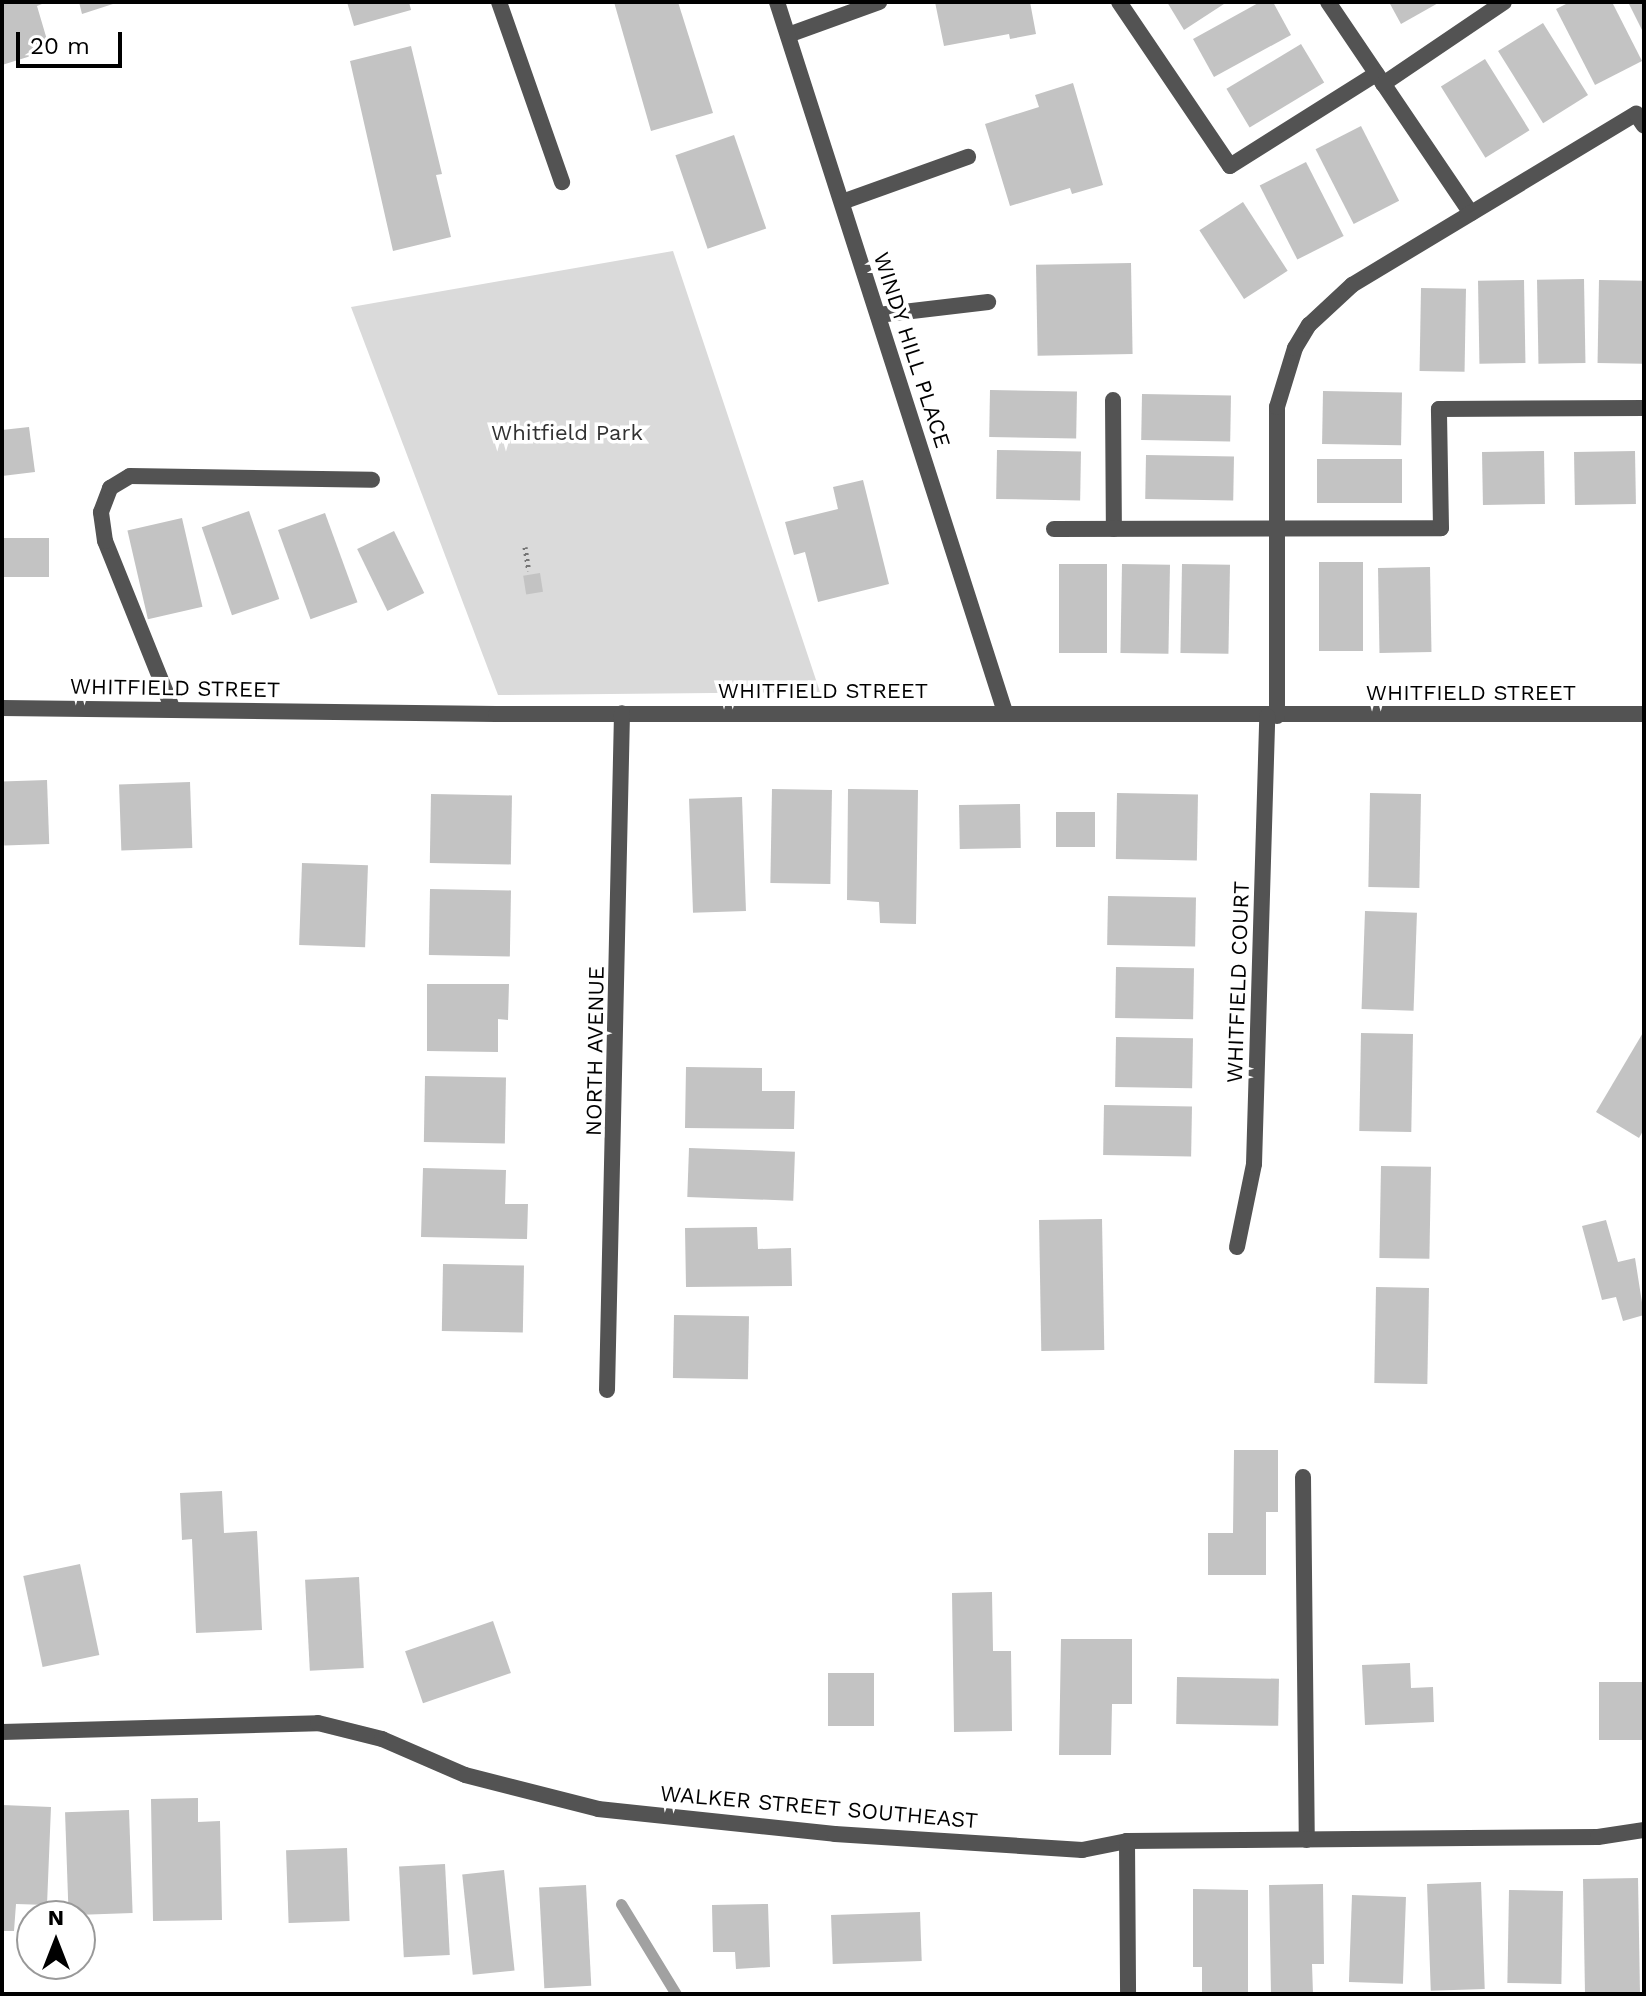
<!DOCTYPE html>
<style>
body{margin:0}
#map{position:relative;width:1646px;height:1996px;overflow:hidden;background:#fff;font-family:"Work Sans",sans-serif}
div>[style]{position:absolute}
.green>*{inset:0;background:#dadada}
.stream>*{height:11px;margin:-5.5px;padding:0 5.5px;transform-origin:5.5px;border-radius:5.5px;background:#a1a1a1}
.building>*{inset:0;background:#c3c3c3;transform-origin:0 0}
.path>*{height:5px;margin-top:-2.5px;transform-origin:0;background:repeating-linear-gradient(90deg,#757575 0 2px,transparent 0 6px)}
.service>*{height:16px;margin:-8px;padding:0 8px;transform-origin:8px;border-radius:8px;background:#535353}
.minor>*{height:16px;margin:-8px;padding:0 8px;transform-origin:8px;border-radius:8px;background:#535353}
span{translate:-50% -50%;white-space:nowrap;text-align:center;line-height:1.15;-webkit-text-stroke:7px #fff;paint-order:stroke}
.street-label{font-size:22px;color:#000}
.park-label{font-size:22px;color:#313131}
.frame{position:absolute;inset:0;border:4px solid #000;pointer-events:none}
.north{position:absolute;left:16px;top:1900px;width:80px;height:80px;box-sizing:border-box;background:#fff;border:2px solid #999;border-radius:50%;rotate:0deg;font-size:22px;font-weight:700;line-height:32px;text-align:center;color:#000}
.north::after{content:'';display:block;margin:auto;width:28px;height:36px;background:#000;clip-path:polygon(50% 0,100% 100%,50% 72%,0 100%)}
.scale{position:absolute;left:16px;top:32px;width:106px;height:36px;box-sizing:border-box;border:4px solid #000;border-top:0;padding-left:10px;font-size:24px;line-height:28px;white-space:nowrap;color:#000;-webkit-text-stroke:6px #fff;paint-order:stroke}
</style>
<div id="map">
<div class="green">
<i style="clip-path:polygon(673px 251px,820px 692px,498px 695px,351px 307px)"></i>
</div>
<div class="stream">
<i style="left:621px;top:1904px;width:105px;rotate:58.6deg"></i>
</div>
<div class="building">
<i style="clip-path:polygon(2px 2px,47px 2px,37px 6px,50px 50px,2px 65px)"></i>
<i style="clip-path:polygon(79px 2px,116px 2px,116px 3px,82px 14px)"></i>
<i style="clip-path:polygon(347px 2px,409px 2px,411px 10px,354px 26px)"></i>
<i style="clip-path:polygon(614px 2px,678px 2px,713px 113px,651px 131px)"></i>
<i style="clip-path:polygon(935px 2px,1030px 2px,1036px 34px,1010px 39px,1009px 34px,944px 46px)"></i>
<i style="clip-path:polygon(1167px 2px,1227px 2px,1184px 30px)"></i>
<i style="clip-path:polygon(1260px 2px,1273px 2px,1291px 35px,1214px 77px,1193px 39px)"></i>
<i style="clip-path:polygon(1389px 2px,1440px 2px,1401px 24px)"></i>
<i style="clip-path:polygon(1570px 2px,1612px 2px,1642px 61px,1595px 85px,1556px 9px)"></i>
<i style="clip-path:polygon(1628px 2px,1644px 2px,1644px 34px)"></i>
<i style="left:1543px;top:23px;width:85px;height:53px;rotate:58deg"></i>
<i style="left:1301px;top:44px;width:45px;height:87px;rotate:59deg"></i>
<i style="clip-path:polygon(411px 46px,442px 174px,436px 175px,451px 237px,393px 251px,350px 61px)"></i>
<i style="left:1485px;top:59px;width:84px;height:52px;rotate:58deg"></i>
<i style="clip-path:polygon(1073px 83px,1103px 185px,1072px 194px,1070px 188px,1010px 206px,985px 124px,1039px 107px,1035px 95px)"></i>
<i style="left:1361px;top:126px;width:84px;height:51px;rotate:63deg"></i>
<i style="left:734px;top:135px;width:99px;height:62px;rotate:71deg"></i>
<i style="left:1306px;top:162px;width:83px;height:52px;rotate:63deg"></i>
<i style="left:1243px;top:202px;width:82px;height:52px;rotate:57deg"></i>
<i style="left:1131px;top:263px;width:91px;height:95px;rotate:89deg"></i>
<i style="left:1584px;top:279px;width:84px;height:47px;rotate:89deg"></i>
<i style="left:1524px;top:280px;width:83px;height:46px;rotate:89deg"></i>
<i style="left:1599px;top:280px;width:45px;height:83px;rotate:1deg"></i>
<i style="left:1421px;top:288px;width:45px;height:83px;rotate:1deg"></i>
<i style="left:990px;top:390px;width:87px;height:47px;rotate:1deg"></i>
<i style="left:1323px;top:391px;width:79px;height:53px;rotate:1deg"></i>
<i style="left:1142px;top:394px;width:89px;height:46px;rotate:1deg"></i>
<i style="clip-path:polygon(29px 427px,35px 472px,2px 476px,2px 430px)"></i>
<i style="left:997px;top:450px;width:84px;height:49px;rotate:1deg"></i>
<i style="left:1544px;top:451px;width:53px;height:62px;rotate:89deg"></i>
<i style="left:1635px;top:451px;width:53px;height:61px;rotate:89deg"></i>
<i style="left:1146px;top:455px;width:88px;height:44px;rotate:1deg"></i>
<i style="left:1317px;top:459px;width:85px;height:44px"></i>
<i style="clip-path:polygon(863px 480px,889px 584px,818px 602px,805px 552px,794px 555px,785px 522px,838px 509px,833px 487px)"></i>
<i style="left:249px;top:511px;width:93px;height:50px;rotate:71deg"></i>
<i style="left:325px;top:513px;width:95px;height:50px;rotate:70deg"></i>
<i style="left:182px;top:518px;width:91px;height:56px;rotate:77deg"></i>
<i style="left:394px;top:531px;width:69px;height:41px;rotate:64deg"></i>
<i style="left:2px;top:538px;width:47px;height:39px"></i>
<i style="left:1319px;top:562px;width:44px;height:89px"></i>
<i style="left:1059px;top:564px;width:48px;height:89px"></i>
<i style="left:1122px;top:564px;width:48px;height:89px;rotate:1deg"></i>
<i style="left:1182px;top:564px;width:48px;height:89px;rotate:1deg"></i>
<i style="left:1430px;top:567px;width:85px;height:52px;rotate:89deg"></i>
<i style="left:540px;top:573px;width:19px;height:17px;rotate:81deg"></i>
<i style="left:47px;top:780px;width:64px;height:45px;rotate:88deg"></i>
<i style="left:190px;top:782px;width:66px;height:71px;rotate:88deg"></i>
<i style="left:772px;top:789px;width:60px;height:94px;rotate:1deg"></i>
<i style="clip-path:polygon(848px 789px,918px 790px,916px 924px,880px 923px,879px 902px,847px 900px)"></i>
<i style="left:1117px;top:793px;width:81px;height:66px;rotate:1deg"></i>
<i style="left:1370px;top:793px;width:51px;height:94px;rotate:1deg"></i>
<i style="left:431px;top:794px;width:81px;height:69px;rotate:1deg"></i>
<i style="left:742px;top:797px;width:114px;height:53px;rotate:88deg"></i>
<i style="left:1020px;top:804px;width:44px;height:61px;rotate:89deg"></i>
<i style="left:1095px;top:812px;width:35px;height:39px;rotate:90deg"></i>
<i style="left:302px;top:863px;width:66px;height:82px;rotate:2deg"></i>
<i style="left:430px;top:889px;width:81px;height:66px;rotate:1deg"></i>
<i style="left:1108px;top:896px;width:88px;height:49px;rotate:1deg"></i>
<i style="left:1365px;top:911px;width:52px;height:98px;rotate:2deg"></i>
<i style="left:1116px;top:967px;width:78px;height:51px;rotate:1deg"></i>
<i style="clip-path:polygon(427px 984px,509px 984px,508px 1020px,498px 1019px,498px 1052px,427px 1051px)"></i>
<i style="clip-path:polygon(1644px 1031px,1644px 1129px,1639px 1138px,1596px 1112px)"></i>
<i style="left:1361px;top:1033px;width:52px;height:98px;rotate:1deg"></i>
<i style="left:1116px;top:1037px;width:77px;height:50px;rotate:1deg"></i>
<i style="clip-path:polygon(686px 1067px,762px 1068px,762px 1091px,795px 1091px,794px 1129px,685px 1128px)"></i>
<i style="left:425px;top:1076px;width:81px;height:66px;rotate:1deg"></i>
<i style="left:1104px;top:1105px;width:88px;height:50px;rotate:1deg"></i>
<i style="left:689px;top:1148px;width:106px;height:49px;rotate:2deg"></i>
<i style="left:1381px;top:1166px;width:50px;height:92px;rotate:1deg"></i>
<i style="clip-path:polygon(423px 1168px,506px 1170px,505px 1204px,528px 1204px,527px 1239px,421px 1237px)"></i>
<i style="left:1102px;top:1219px;width:131px;height:63px;rotate:89deg"></i>
<i style="clip-path:polygon(1606px 1220px,1618px 1262px,1635px 1258px,1644px 1315px,1623px 1321px,1616px 1297px,1602px 1300px,1582px 1226px)"></i>
<i style="clip-path:polygon(757px 1227px,758px 1249px,791px 1248px,792px 1286px,686px 1287px,685px 1228px)"></i>
<i style="left:443px;top:1264px;width:81px;height:67px;rotate:1deg"></i>
<i style="left:1376px;top:1287px;width:53px;height:96px;rotate:1deg"></i>
<i style="left:674px;top:1315px;width:75px;height:63px;rotate:1deg"></i>
<i style="clip-path:polygon(1234px 1450px,1278px 1450px,1278px 1512px,1266px 1512px,1266px 1575px,1208px 1575px,1208px 1533px,1233px 1533px)"></i>
<i style="clip-path:polygon(222px 1491px,224px 1533px,257px 1531px,262px 1630px,196px 1633px,192px 1539px,182px 1540px,180px 1493px)"></i>
<i style="left:80px;top:1564px;width:93px;height:58px;rotate:78deg"></i>
<i style="left:359px;top:1577px;width:91px;height:54px;rotate:87deg"></i>
<i style="clip-path:polygon(992px 1592px,993px 1651px,1011px 1651px,1012px 1731px,954px 1732px,952px 1593px)"></i>
<i style="left:493px;top:1621px;width:55px;height:93px;rotate:71deg"></i>
<i style="clip-path:polygon(1061px 1639px,1132px 1639px,1132px 1704px,1112px 1704px,1111px 1755px,1059px 1755px)"></i>
<i style="clip-path:polygon(1410px 1663px,1411px 1688px,1433px 1687px,1434px 1722px,1365px 1725px,1362px 1665px)"></i>
<i style="left:874px;top:1673px;width:53px;height:46px;rotate:90deg"></i>
<i style="left:1177px;top:1677px;width:102px;height:47px;rotate:1deg"></i>
<i style="left:1599px;top:1682px;width:45px;height:58px"></i>
<i style="clip-path:polygon(198px 1798px,198px 1822px,220px 1821px,222px 1920px,153px 1921px,151px 1799px)"></i>
<i style="clip-path:polygon(2px 1805px,51px 1807px,47px 1905px,16px 1904px,14px 1931px,2px 1931px)"></i>
<i style="left:129px;top:1810px;width:103px;height:64px;rotate:88deg"></i>
<i style="left:347px;top:1848px;width:73px;height:61px;rotate:88deg"></i>
<i style="left:445px;top:1864px;width:91px;height:46px;rotate:87deg"></i>
<i style="left:504px;top:1870px;width:101px;height:42px;rotate:84deg"></i>
<i style="left:1638px;top:1878px;width:116px;height:55px;rotate:89deg"></i>
<i style="left:1481px;top:1882px;width:107px;height:54px;rotate:88deg"></i>
<i style="clip-path:polygon(1323px 1884px,1324px 1964px,1312px 1964px,1313px 1994px,1271px 1994px,1269px 1885px)"></i>
<i style="left:586px;top:1885px;width:101px;height:47px;rotate:87deg"></i>
<i style="clip-path:polygon(1193px 1889px,1248px 1890px,1248px 1994px,1202px 1994px,1202px 1967px,1193px 1967px)"></i>
<i style="left:1509px;top:1890px;width:54px;height:93px;rotate:1deg"></i>
<i style="left:1352px;top:1895px;width:54px;height:87px;rotate:2deg"></i>
<i style="clip-path:polygon(768px 1904px,770px 1967px,736px 1969px,735px 1952px,713px 1952px,712px 1905px)"></i>
<i style="left:920px;top:1912px;width:49px;height:89px;rotate:88deg"></i>
</div>
<div class="path">
<i style="left:525px;top:547px;width:24px;rotate:81deg"></i>
</div>
<div class="service">
<i style="left:788px;top:35px;width:97px;rotate:-19.9deg"></i>
<i style="left:842px;top:202px;width:134px;rotate:-19.7deg"></i>
<i style="left:878px;top:315px;width:111px;rotate:-6.7deg"></i>
<i style="left:173px;top:710px;width:182px;rotate:-111.9deg"></i>
<i style="left:105px;top:541px;width:29px;rotate:-98deg"></i>
<i style="left:101px;top:512px;width:26px;rotate:-69deg"></i>
<i style="left:110px;top:488px;width:23px;rotate:-31deg"></i>
<i style="left:130px;top:476px;width:242px;rotate:0.9deg"></i>
<i style="left:1303px;top:1477px;width:363px;rotate:89.4deg"></i>
</div>
<div class="minor">
<i style="left:499px;top:2px;width:191px;rotate:70.7deg"></i>
<i style="left:777px;top:2px;width:746px;rotate:72.2deg"></i>
<i style="left:1119px;top:2px;width:198px;rotate:55.9deg"></i>
<i style="left:1230px;top:166px;width:173px;rotate:-32.2deg"></i>
<i style="left:1328px;top:2px;width:255px;rotate:55.9deg"></i>
<i style="left:1383px;top:84px;width:146px;rotate:-34.1deg"></i>
<i style="left:1113px;top:400px;width:129px;rotate:89.6deg"></i>
<i style="left:1054px;top:529px;width:387px;rotate:-0.1deg"></i>
<i style="left:1441px;top:528px;width:119px;rotate:-91deg"></i>
<i style="left:1439px;top:409px;width:205px;rotate:-0.3deg"></i>
<i style="left:2px;top:708px;width:494px;rotate:0.7deg"></i>
<i style="left:496px;top:714px;width:1148px"></i>
<i style="left:1277px;top:716px;width:309px;rotate:-90deg"></i>
<i style="left:1277px;top:407px;width:62px;rotate:-73deg"></i>
<i style="left:1295px;top:348px;width:27px;rotate:-59deg"></i>
<i style="left:1309px;top:325px;width:59px;rotate:-42.9deg"></i>
<i style="left:1352px;top:285px;width:332px;rotate:-31.1deg"></i>
<i style="left:1636px;top:114px;width:14px;rotate:56deg"></i>
<i style="left:1237px;top:1247px;width:85px;rotate:-78.4deg"></i>
<i style="left:1254px;top:1164px;width:448px;rotate:-88.3deg"></i>
<i style="left:607px;top:1390px;width:677px;rotate:-88.73deg"></i>
<i style="left:2px;top:1732px;width:316px;rotate:-1.6deg"></i>
<i style="left:318px;top:1723px;width:66px;rotate:14deg"></i>
<i style="left:382px;top:1739px;width:90px;rotate:23.4deg"></i>
<i style="left:465px;top:1775px;width:137px;rotate:14.3deg"></i>
<i style="left:598px;top:1809px;width:238px;rotate:6deg"></i>
<i style="left:835px;top:1834px;width:248px;rotate:3.7deg"></i>
<i style="left:1082px;top:1850px;width:46px;rotate:-11.3deg"></i>
<i style="left:1127px;top:1841px;width:471px;rotate:-0.5deg"></i>
<i style="left:1598px;top:1837px;width:47px;rotate:-8.7deg"></i>
<i style="left:1127px;top:1841px;width:153px;rotate:89.6deg"></i>
</div>
<div class="street-label">
<span style="left:912px;top:350px;rotate:72deg">WINDY HILL PLACE</span>
<span style="left:175px;top:688px;rotate:1deg">WHITFIELD STREET</span>
<span style="left:823px;top:691px">WHITFIELD STREET</span>
<span style="left:1471px;top:693px">WHITFIELD STREET</span>
<span style="left:1238px;top:982px;rotate:-88deg">WHITFIELD COURT</span>
<span style="left:595px;top:1051px;rotate:-89deg">NORTH AVENUE</span>
<span style="left:819px;top:1807px;rotate:5deg">WALKER STREET SOUTHEAST</span>
</div>
<div class="park-label">
<span style="left:567px;top:433px">Whitfield Park</span>
</div>
<div class="frame"></div>
<div class="north">N</div>
<div class="scale">20 m</div>
</div>
